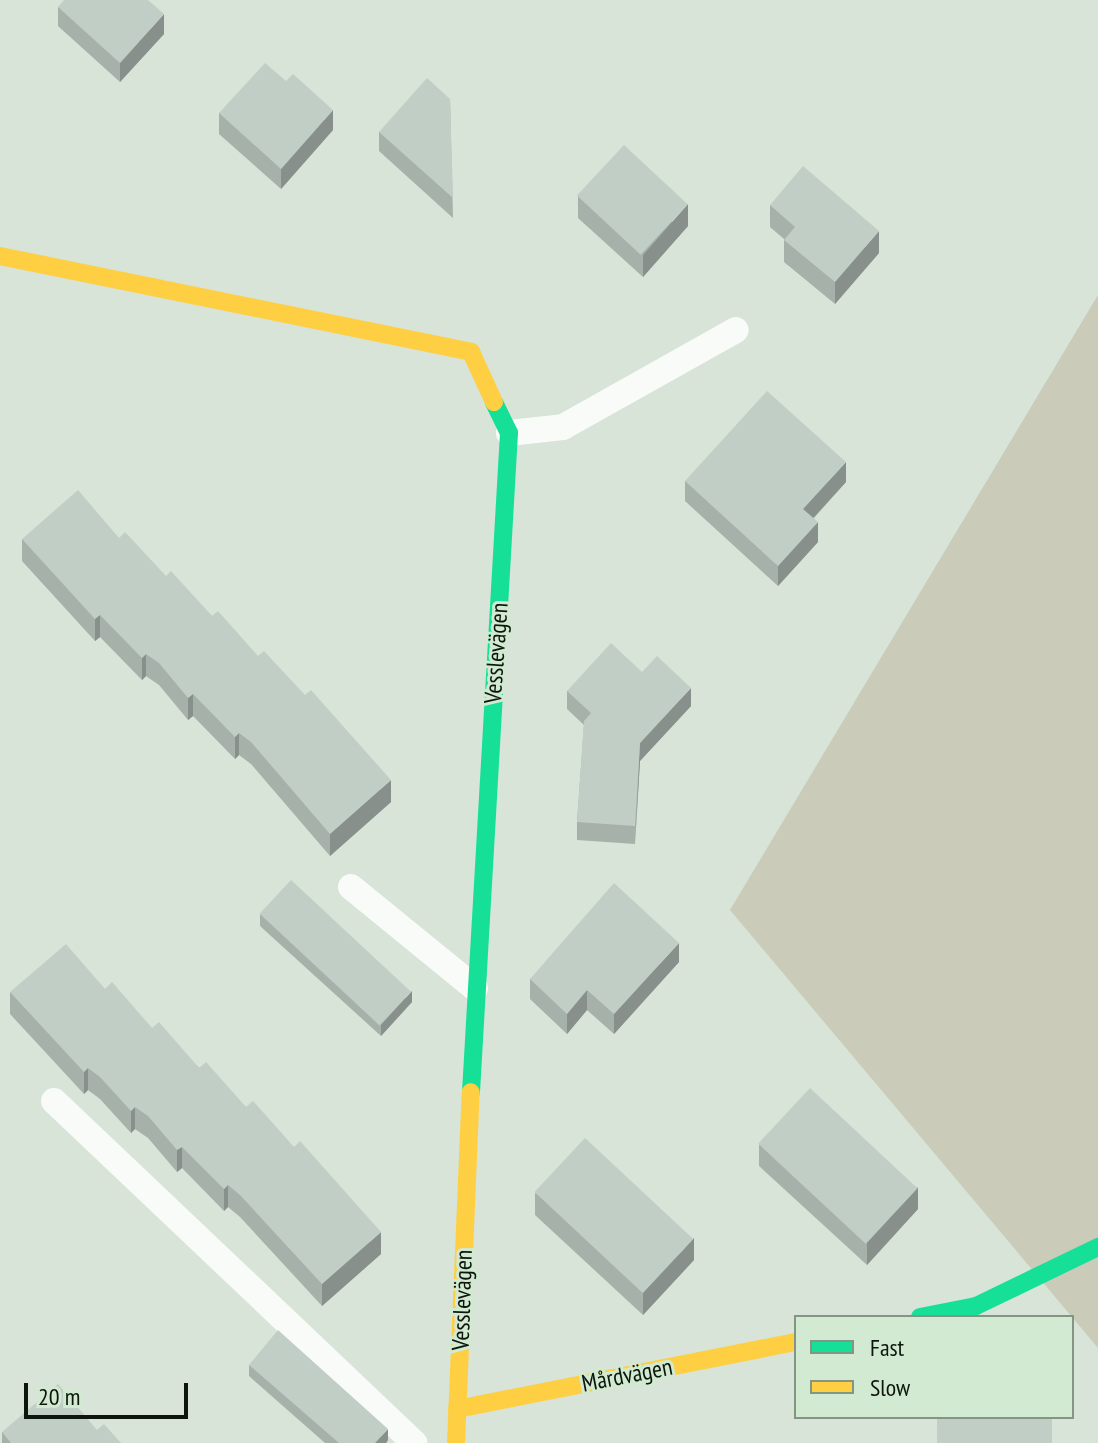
<!DOCTYPE html>
<meta charset="utf-8">
<style>
body{margin:0}
#map{position:relative;width:1098px;height:1443px;overflow:hidden;background:#d7e4d7;font-family:"PT Sans Narrow",sans-serif}
div>[style]{position:absolute}
.green>*{inset:0;background:#cacbb9}
.lane>*{height:26px;margin:-13px;padding:0 13px;transform-origin:13px;border-radius:13px;background:#f9fbf9}
.fast>*{height:18px;margin:-9px;padding:0 9px;transform-origin:9px;border-radius:9px;background:#16e098}
.slow>*{height:18px;margin:-9px;padding:0 9px;transform-origin:9px;border-radius:9px;background:#ffcf43}
.wall>*{inset:0;background:#a6b1aa}
.shaded-wall>*{inset:0;background:#87908b}
.building>*{inset:0;background:#c1cec6;transform-origin:0 0}
span{translate:-50% -50%;white-space:nowrap;text-align:center;line-height:1.15;-webkit-text-stroke:6px #d1ead1;paint-order:stroke}
.street-label{font-size:24px;color:#0d150d}
.legend{position:absolute;left:794px;top:1315px;width:280px;height:104px;box-sizing:border-box;background:#d1ead1;border:2px solid #839583;margin:0;padding:10px 14px;list-style:none;font-size:24px;color:#0d150d}
.legend li{display:flex;align-items:center;gap:16px;height:40px}
.legend b{width:40px;border:2px solid #839583}
.scale{position:absolute;left:24px;top:1383px;width:164px;height:36px;box-sizing:border-box;border:4px solid #0d150d;border-top:0;padding-left:10px;font-size:24px;line-height:28px;white-space:nowrap;color:#0d150d;-webkit-text-stroke:6px #d1ead1;paint-order:stroke}
</style>
<div id="map">
<div class="green">
<i style="clip-path:polygon(1098px 295px,1098px 1348px,730px 910px)"></i>
</div>
<div class="lane">
<i style="left:509px;top:433px;width:54px;rotate:-6.3deg"></i>
<i style="left:563px;top:427px;width:198px;rotate:-29.3deg"></i>
<i style="left:351px;top:887px;width:160px;rotate:39.2deg"></i>
<i style="left:54px;top:1101px;width:497px;rotate:43.5deg"></i>
</div>
<div class="fast">
<i style="left:471px;top:1092px;width:660px;rotate:-86.7deg"></i>
<i style="left:509px;top:433px;width:34px;rotate:-116deg"></i>
<i style="left:920px;top:1317px;width:57px;rotate:-11.1deg"></i>
<i style="left:976px;top:1306px;width:136px;rotate:-25.8deg"></i>
</div>
<div class="slow">
<i style="left:0;top:256px;width:481px;rotate:11.5deg"></i>
<i style="left:471px;top:352px;width:55px;rotate:65.3deg"></i>
<i style="left:457px;top:1409px;width:346px;rotate:-11.2deg"></i>
<i style="left:456px;top:1443px;width:351px;rotate:-87.6deg"></i>
</div>
<div class="wall">
<i style="clip-path:polygon(58px 7px,164px 34px,120px 82px,58px 26px)"></i>
<i style="clip-path:polygon(286px 81px,333px 130px,281px 189px,219px 134px,219px 113px)"></i>
<i style="clip-path:polygon(450px 99px,453px 218px,379px 151px,379px 132px)"></i>
<i style="clip-path:polygon(578px 196px,688px 226px,643px 277px,578px 218px)"></i>
<i style="clip-path:polygon(770px 205px,879px 253px,835px 304px,784px 262px,784px 239px,770px 227px)"></i>
<i style="clip-path:polygon(685px 481px,846px 482px,814px 518px,818px 542px,778px 586px,685px 501px)"></i>
<i style="clip-path:polygon(119px 538px,212px 616px,391px 802px,330px 856px,251px 764px,239px 755px,235px 759px,193px 716px,188px 720px,159px 685px,146px 676px,142px 680px,100px 637px,95px 641px,22px 561px,22px 539px)"></i>
<i style="clip-path:polygon(642px 672px,691px 706px,640px 761px,635px 844px,577px 840px,577px 822px,584px 725px,567px 709px,567px 691px)"></i>
<i style="clip-path:polygon(260px 914px,412px 1002px,381px 1036px,260px 926px)"></i>
<i style="clip-path:polygon(679px 962px,614px 1034px,587px 1010px,567px 1034px,530px 999px,530px 979px)"></i>
<i style="clip-path:polygon(105px 989px,246px 1107px,381px 1254px,322px 1306px,240px 1217px,228px 1207px,224px 1211px,182px 1168px,177px 1172px,148px 1138px,135px 1129px,131px 1133px,100px 1099px,88px 1090px,84px 1094px,10px 1014px,10px 992px)"></i>
<i style="clip-path:polygon(759px 1144px,918px 1209px,867px 1265px,759px 1166px)"></i>
<i style="clip-path:polygon(535px 1193px,694px 1260px,643px 1315px,535px 1215px)"></i>
<i style="clip-path:polygon(249px 1365px,388px 1440px,386px 1443px,325px 1443px,249px 1376px)"></i>
<i style="clip-path:polygon(97px 1430px,121px 1443px,2px 1443px,2px 1432px)"></i>
</div>
<div class="shaded-wall">
<i style="clip-path:polygon(164px 14px,164px 34px,120px 82px,120px 63px)"></i>
<i style="clip-path:polygon(333px 110px,333px 130px,281px 189px,281px 169px)"></i>
<i style="clip-path:polygon(688px 204px,688px 226px,643px 277px,643px 255px)"></i>
<i style="clip-path:polygon(879px 231px,879px 253px,835px 304px,835px 282px)"></i>
<i style="clip-path:polygon(846px 462px,846px 482px,803px 529px,803px 509px)"></i>
<i style="clip-path:polygon(818px 522px,818px 542px,778px 586px,778px 566px)"></i>
<i style="clip-path:polygon(100px 615px,100px 637px,95px 641px,95px 619px)"></i>
<i style="clip-path:polygon(146px 654px,146px 676px,142px 680px,142px 658px)"></i>
<i style="clip-path:polygon(691px 688px,691px 706px,640px 761px,635px 844px,640px 743px)"></i>
<i style="clip-path:polygon(193px 694px,193px 716px,188px 720px,188px 698px)"></i>
<i style="clip-path:polygon(239px 733px,239px 755px,235px 759px,235px 737px)"></i>
<i style="clip-path:polygon(391px 780px,391px 802px,330px 856px,330px 834px)"></i>
<i style="clip-path:polygon(679px 943px,679px 962px,614px 1034px,614px 1014px)"></i>
<i style="clip-path:polygon(587px 990px,587px 1010px,567px 1034px,567px 1014px)"></i>
<i style="clip-path:polygon(412px 991px,412px 1002px,381px 1036px,381px 1025px)"></i>
<i style="clip-path:polygon(88px 1068px,88px 1090px,84px 1094px,84px 1072px)"></i>
<i style="clip-path:polygon(135px 1107px,135px 1129px,131px 1133px,131px 1111px)"></i>
<i style="clip-path:polygon(182px 1147px,182px 1168px,177px 1172px,177px 1150px)"></i>
<i style="clip-path:polygon(228px 1185px,228px 1207px,224px 1211px,224px 1189px)"></i>
<i style="clip-path:polygon(918px 1187px,918px 1209px,867px 1265px,867px 1243px)"></i>
<i style="clip-path:polygon(381px 1232px,381px 1254px,322px 1306px,322px 1284px)"></i>
<i style="clip-path:polygon(694px 1238px,694px 1260px,643px 1315px,643px 1293px)"></i>
<i style="clip-path:polygon(388px 1429px,388px 1440px,386px 1443px,375px 1443px)"></i>
</div>
<div class="building">
<i style="clip-path:polygon(64px 0,148px 0,164px 14px,120px 63px,58px 7px)"></i>
<i style="clip-path:polygon(265px 63px,286px 81px,293px 74px,333px 110px,281px 169px,219px 113px)"></i>
<i style="clip-path:polygon(427px 78px,450px 99px,453px 198px,379px 132px)"></i>
<i style="left:624px;top:145px;width:87px;height:69px;rotate:43deg"></i>
<i style="clip-path:polygon(803px 166px,879px 231px,835px 282px,784px 240px,795px 227px,770px 205px)"></i>
<i style="clip-path:polygon(767px 391px,846px 462px,803px 509px,818px 522px,778px 566px,685px 481px)"></i>
<i style="clip-path:polygon(78px 490px,119px 538px,125px 532px,166px 576px,171px 571px,212px 616px,218px 611px,258px 656px,264px 651px,305px 695px,311px 690px,391px 780px,330px 834px,251px 742px,239px 733px,235px 737px,193px 694px,188px 698px,159px 663px,146px 654px,142px 658px,100px 615px,95px 619px,22px 539px)"></i>
<i style="clip-path:polygon(611px 643px,642px 672px,657px 656px,691px 688px,640px 743px,635px 826px,577px 822px,584px 721px,591px 713px,567px 691px)"></i>
<i style="left:291px;top:880px;width:164px;height:46px;rotate:43deg"></i>
<i style="clip-path:polygon(614px 883px,679px 943px,614px 1014px,587px 990px,567px 1014px,530px 979px)"></i>
<i style="clip-path:polygon(66px 944px,105px 989px,112px 982px,152px 1028px,159px 1022px,199px 1068px,206px 1062px,246px 1107px,253px 1101px,294px 1147px,300px 1141px,381px 1232px,322px 1284px,240px 1195px,228px 1185px,224px 1189px,182px 1147px,177px 1150px,148px 1116px,135px 1107px,131px 1111px,100px 1077px,88px 1068px,84px 1072px,10px 992px)"></i>
<i style="left:810px;top:1088px;width:147px;height:76px;rotate:43deg"></i>
<i style="left:585px;top:1138px;width:148px;height:74px;rotate:43deg"></i>
<i style="clip-path:polygon(278px 1330px,388px 1429px,375px 1443px,339px 1443px,249px 1365px)"></i>
<i style="clip-path:polygon(58px 1384px,97px 1430px,104px 1424px,121px 1443px,11px 1443px,2px 1432px)"></i>
<i style="left:937px;top:1417px;width:115px;height:26px"></i>
</div>
<div class="street-label">
<span style="left:496px;top:653px;rotate:-86deg">Vesslevägen</span>
<span style="left:462px;top:1300px;rotate:-88deg">Vesslevägen</span>
<span style="left:627px;top:1375px;rotate:-11deg">Mårdvägen</span>
</div>
<ul class="legend">
<li><b style="height:10px;background:#16e098"></b>Fast</li>
<li><b style="height:10px;background:#ffcf43"></b>Slow</li>
</ul>
<div class="scale">20 m</div>
</div>
